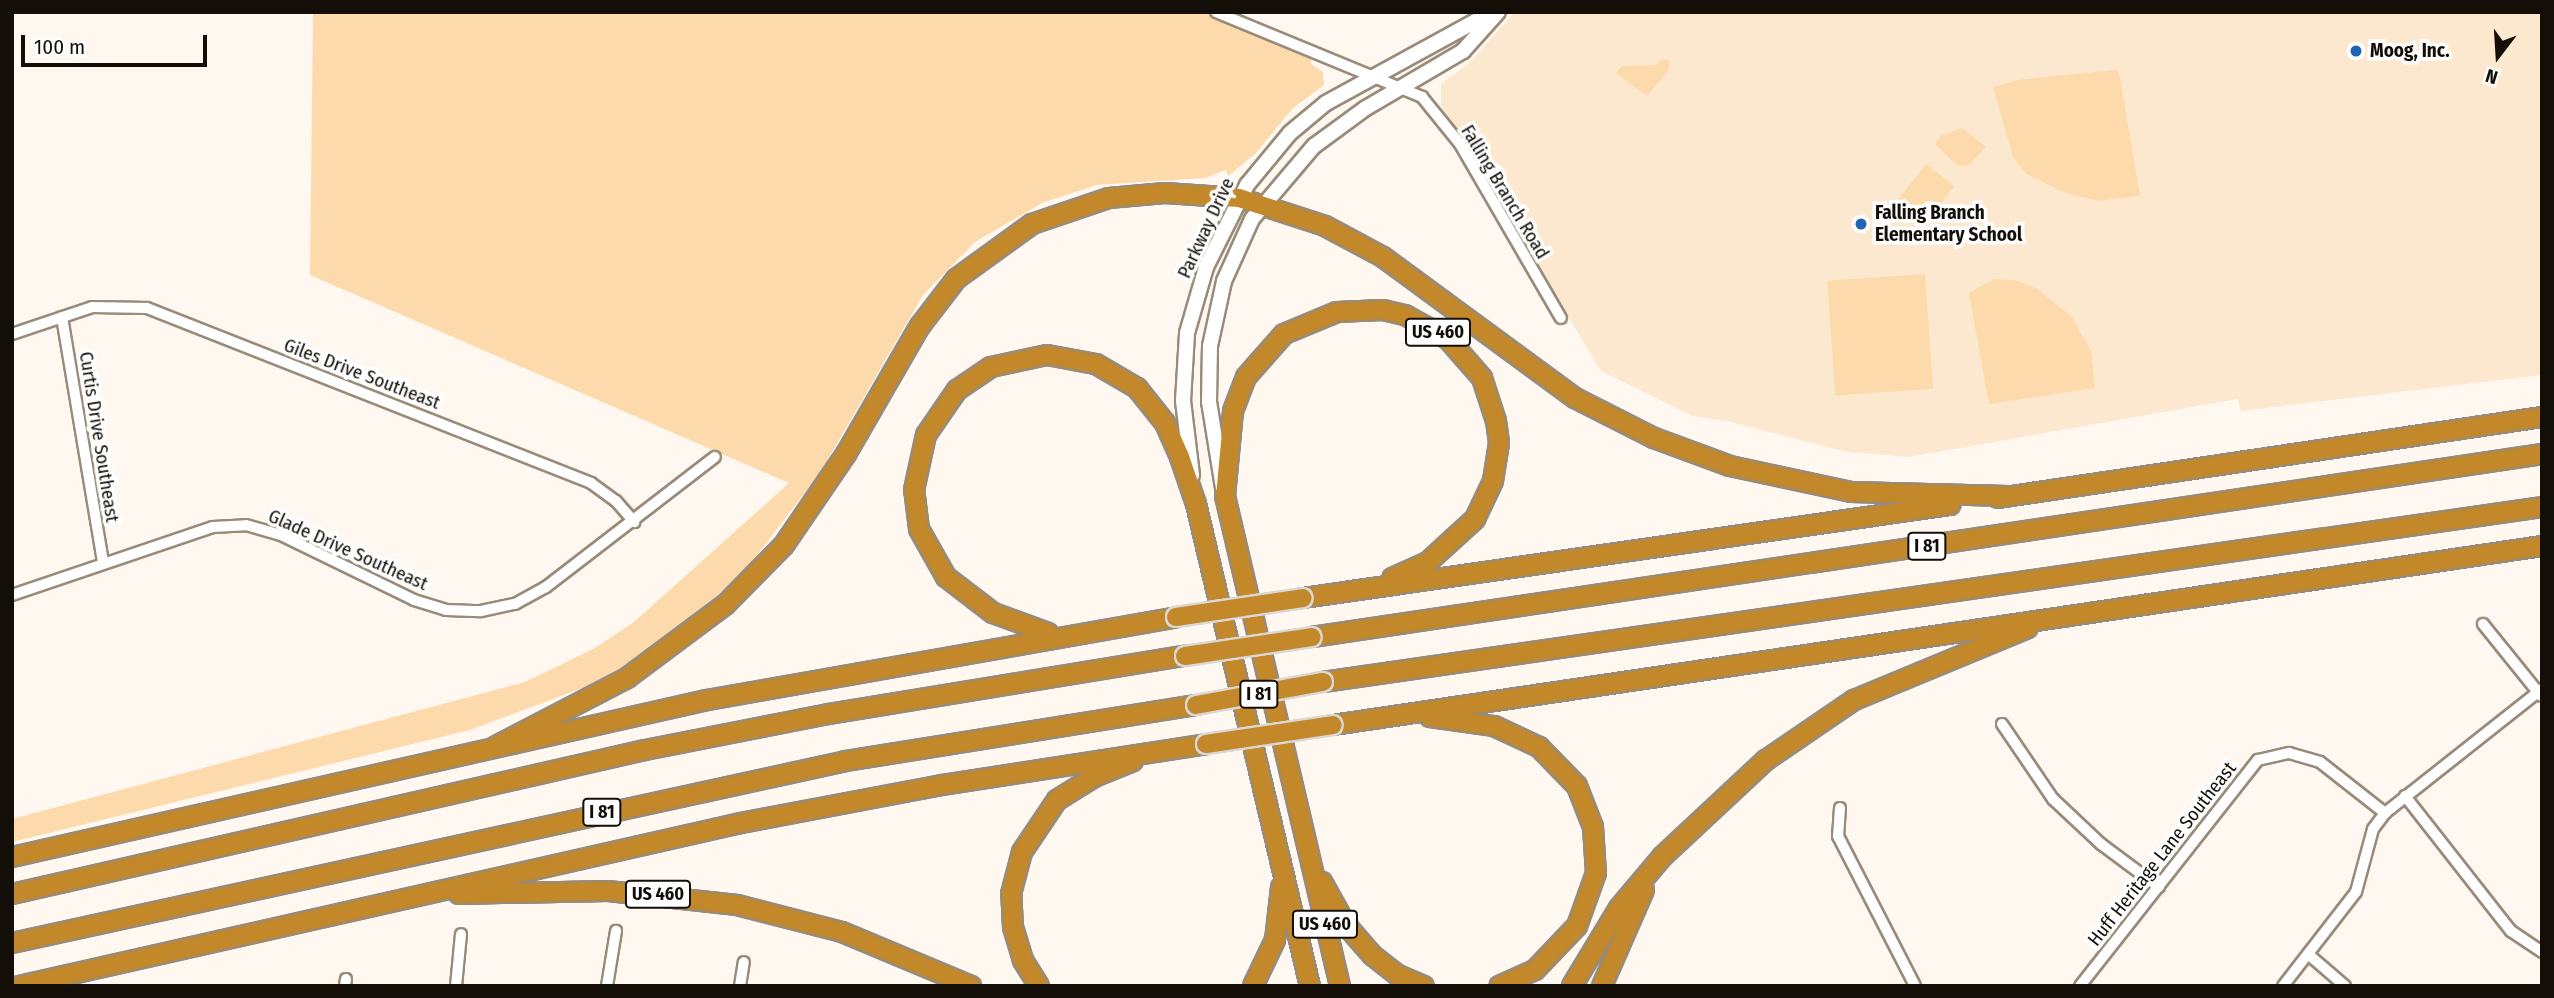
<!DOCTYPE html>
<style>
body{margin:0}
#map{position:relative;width:2554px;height:998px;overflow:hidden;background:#fef8f0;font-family:"Fira Sans Condensed",sans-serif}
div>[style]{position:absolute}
.built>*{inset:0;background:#fce8ce}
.green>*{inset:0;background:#fddaab;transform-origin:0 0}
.roads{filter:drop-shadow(2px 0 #988b79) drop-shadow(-2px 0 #988b79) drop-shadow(0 2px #988b79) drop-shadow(0 -2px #988b79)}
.street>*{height:10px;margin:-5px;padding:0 5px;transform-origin:5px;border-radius:5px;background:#fff}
.secondary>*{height:14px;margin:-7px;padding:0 7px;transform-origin:7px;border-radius:7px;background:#fff}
.highway>*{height:18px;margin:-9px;padding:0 9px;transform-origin:9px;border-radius:9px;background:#c28829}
.bridges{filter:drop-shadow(2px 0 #d9d8d7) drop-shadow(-2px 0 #d9d8d7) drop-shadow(0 2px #d9d8d7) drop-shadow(0 -2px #d9d8d7)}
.highway-bridge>*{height:18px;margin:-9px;padding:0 9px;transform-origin:9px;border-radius:9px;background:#c28829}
.dots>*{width:19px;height:19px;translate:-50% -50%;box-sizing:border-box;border:4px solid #fff;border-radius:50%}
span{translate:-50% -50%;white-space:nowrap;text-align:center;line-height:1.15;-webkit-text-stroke:7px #fff;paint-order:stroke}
.shield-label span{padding:2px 5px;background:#fff;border:2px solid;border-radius:5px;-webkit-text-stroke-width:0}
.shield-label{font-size:18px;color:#130e08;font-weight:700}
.poi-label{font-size:19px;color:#130e08;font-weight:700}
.left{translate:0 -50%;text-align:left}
.street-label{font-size:19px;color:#130e08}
.frame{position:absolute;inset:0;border:14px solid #130e08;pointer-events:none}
.north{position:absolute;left:2463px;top:21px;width:70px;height:70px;-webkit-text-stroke:5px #fff;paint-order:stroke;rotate:197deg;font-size:19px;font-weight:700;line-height:28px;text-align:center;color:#130e08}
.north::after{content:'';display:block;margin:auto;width:24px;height:32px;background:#130e08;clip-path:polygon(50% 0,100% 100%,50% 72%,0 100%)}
.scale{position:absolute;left:21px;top:35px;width:186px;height:32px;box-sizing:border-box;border:4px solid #130e08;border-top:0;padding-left:9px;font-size:21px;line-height:24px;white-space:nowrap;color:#130e08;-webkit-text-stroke:5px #fff;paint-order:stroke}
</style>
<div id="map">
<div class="built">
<i style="clip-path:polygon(1515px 12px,2542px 12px,2542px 375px,2241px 411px,2238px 399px,1909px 457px,1847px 452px,1731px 422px,1693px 416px,1601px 371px,1441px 106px,1441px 84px,1469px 63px)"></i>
</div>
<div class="green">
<i style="clip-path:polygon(313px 12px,1203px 12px,1311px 58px,1311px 64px,1323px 72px,1324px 85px,1293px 108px,1255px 154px,1228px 176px,1226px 170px,1205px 178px,1097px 185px,1042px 203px,975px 242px,923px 295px,820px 473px,751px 563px,698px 614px,604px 680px,470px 730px,12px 842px,12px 819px,525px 682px,595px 648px,634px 622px,789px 483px,310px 275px)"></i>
<i style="clip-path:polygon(1664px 59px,1670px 62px,1668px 71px,1647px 96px,1616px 73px,1622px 66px,1655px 65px)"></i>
<i style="clip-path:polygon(2115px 70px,2119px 72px,2140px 196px,2098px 201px,2066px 193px,2026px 174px,2013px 157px,1993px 87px,2018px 80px)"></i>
<i style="clip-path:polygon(1962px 128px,1986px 147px,1969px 165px,1958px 166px,1935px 144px,1941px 136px)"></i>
<i style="left:1926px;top:164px;width:36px;height:50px;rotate:38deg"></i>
<i style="left:1925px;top:274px;width:115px;height:98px;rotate:86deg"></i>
<i style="clip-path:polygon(1994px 279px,2015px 280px,2037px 289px,2071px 316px,2091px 351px,2095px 388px,1989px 404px,1969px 293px)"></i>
</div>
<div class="roads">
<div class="street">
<i style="left:1216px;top:12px;width:223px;rotate:22.4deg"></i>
<i style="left:1422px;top:97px;width:60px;rotate:51deg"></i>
<i style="left:1460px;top:144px;width:201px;rotate:59.9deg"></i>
<i style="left:62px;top:317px;width:249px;rotate:80.5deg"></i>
<i style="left:12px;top:334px;width:84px;rotate:-18.6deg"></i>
<i style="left:92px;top:307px;width:55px;rotate:1deg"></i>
<i style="left:147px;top:308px;width:477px;rotate:21.5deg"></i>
<i style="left:591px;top:483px;width:31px;rotate:36deg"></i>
<i style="left:616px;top:501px;width:28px;rotate:49deg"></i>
<i style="left:12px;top:595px;width:212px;rotate:-18.7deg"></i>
<i style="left:213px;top:527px;width:33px;rotate:-3deg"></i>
<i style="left:246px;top:525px;width:36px;rotate:16deg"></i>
<i style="left:281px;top:535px;width:148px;rotate:26deg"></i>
<i style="left:414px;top:600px;width:34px;rotate:17deg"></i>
<i style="left:446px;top:610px;width:35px;rotate:2deg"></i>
<i style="left:481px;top:611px;width:35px;rotate:-12deg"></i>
<i style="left:515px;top:604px;width:35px;rotate:-29deg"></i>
<i style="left:546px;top:587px;width:213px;rotate:-37.6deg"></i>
<i style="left:2483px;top:624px;width:92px;rotate:51.1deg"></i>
<i style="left:2002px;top:724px;width:91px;rotate:55.8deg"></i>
<i style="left:2053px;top:799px;width:66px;rotate:43.2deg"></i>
<i style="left:2101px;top:844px;width:72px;rotate:36.6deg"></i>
<i style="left:2405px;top:796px;width:172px;rotate:51.9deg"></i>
<i style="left:2511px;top:931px;width:37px;rotate:34deg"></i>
<i style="left:1840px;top:808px;width:28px;rotate:94deg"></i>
<i style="left:1838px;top:836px;width:169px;rotate:62.8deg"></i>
<i style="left:2308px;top:954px;width:49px;rotate:40.9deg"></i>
<i style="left:345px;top:986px;width:7px;rotate:-82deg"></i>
<i style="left:456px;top:986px;width:52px;rotate:-84.5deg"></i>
<i style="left:607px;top:986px;width:56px;rotate:-80.7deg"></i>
<i style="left:740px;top:986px;width:24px;rotate:-81deg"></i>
<i style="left:2080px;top:986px;width:288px;rotate:-51.8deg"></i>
<i style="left:2258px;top:760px;width:32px;rotate:-13deg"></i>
<i style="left:2289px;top:753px;width:32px;rotate:16deg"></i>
<i style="left:2320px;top:762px;width:83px;rotate:38.1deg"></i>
<i style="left:2283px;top:986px;width:119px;rotate:-52.2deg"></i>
<i style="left:2356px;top:892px;width:65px;rotate:-74.9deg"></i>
<i style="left:2373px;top:829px;width:20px;rotate:-53deg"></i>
<i style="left:2385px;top:813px;width:200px;rotate:-38.3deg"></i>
</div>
<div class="secondary">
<i style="left:1192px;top:475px;width:75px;rotate:-96.9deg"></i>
<i style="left:1183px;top:401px;width:68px;rotate:-86.6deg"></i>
<i style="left:1187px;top:333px;width:69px;rotate:-73.9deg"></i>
<i style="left:1206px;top:267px;width:92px;rotate:-63.4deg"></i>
<i style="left:1247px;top:185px;width:67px;rotate:-50.4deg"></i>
<i style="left:1290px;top:133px;width:47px;rotate:-39.8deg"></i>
<i style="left:1326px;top:103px;width:189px;rotate:-28.7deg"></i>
<i style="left:1223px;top:488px;width:87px;rotate:-99.2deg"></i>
<i style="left:1209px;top:402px;width:56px;rotate:-89deg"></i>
<i style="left:1210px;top:346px;width:66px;rotate:-77.8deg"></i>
<i style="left:1224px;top:281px;width:68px;rotate:-65.7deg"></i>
<i style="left:1252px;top:219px;width:96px;rotate:-49.7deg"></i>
<i style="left:1314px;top:146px;width:64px;rotate:-36.2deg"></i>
<i style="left:1366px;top:108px;width:113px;rotate:-30.4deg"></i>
<i style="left:1463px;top:51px;width:52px;rotate:-48.1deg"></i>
</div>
<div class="highway">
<i style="left:1998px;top:498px;width:550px;rotate:-8.47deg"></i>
<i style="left:1303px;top:598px;width:654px;rotate:-8.18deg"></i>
<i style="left:1048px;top:633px;width:59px;rotate:-160deg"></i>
<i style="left:993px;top:613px;width:59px;rotate:-142.5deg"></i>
<i style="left:946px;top:577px;width:55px;rotate:-119.4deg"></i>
<i style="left:919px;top:529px;width:39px;rotate:-97deg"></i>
<i style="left:914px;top:490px;width:56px;rotate:-77.7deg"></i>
<i style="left:926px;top:435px;width:55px;rotate:-55.4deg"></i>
<i style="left:957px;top:390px;width:41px;rotate:-34.1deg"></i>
<i style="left:991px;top:367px;width:57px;rotate:-12.1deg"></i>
<i style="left:1047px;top:355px;width:50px;rotate:10.4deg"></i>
<i style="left:1096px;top:364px;width:48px;rotate:30.3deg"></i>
<i style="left:1137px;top:388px;width:45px;rotate:51.3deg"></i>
<i style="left:1165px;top:423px;width:37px;rotate:66deg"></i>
<i style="left:1180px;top:457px;width:50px;rotate:71.2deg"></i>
<i style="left:1196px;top:504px;width:495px;rotate:76.7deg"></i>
<i style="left:1312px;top:637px;width:1244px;rotate:-8.46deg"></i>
<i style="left:1323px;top:682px;width:1231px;rotate:-8.17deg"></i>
<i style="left:1430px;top:717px;width:65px;rotate:8deg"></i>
<i style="left:1494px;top:726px;width:50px;rotate:25deg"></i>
<i style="left:1539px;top:747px;width:54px;rotate:45.7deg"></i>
<i style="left:1577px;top:786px;width:44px;rotate:68.7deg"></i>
<i style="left:1593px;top:827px;width:46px;rotate:86.3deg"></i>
<i style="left:1596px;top:873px;width:56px;rotate:109.7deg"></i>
<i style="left:1577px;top:926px;width:61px;rotate:133.7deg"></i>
<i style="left:1535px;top:970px;width:39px;rotate:156deg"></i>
<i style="left:1333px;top:725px;width:1222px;rotate:-8.42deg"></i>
<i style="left:496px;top:746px;width:148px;rotate:-27.4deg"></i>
<i style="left:627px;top:678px;width:122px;rotate:-36.7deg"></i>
<i style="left:725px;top:605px;width:84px;rotate:-45.5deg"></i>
<i style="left:784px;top:545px;width:110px;rotate:-55.7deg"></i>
<i style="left:846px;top:454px;width:148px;rotate:-60deg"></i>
<i style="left:920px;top:326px;width:59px;rotate:-52.5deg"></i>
<i style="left:956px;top:279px;width:94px;rotate:-35.9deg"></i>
<i style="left:1032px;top:224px;width:81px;rotate:-18.7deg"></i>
<i style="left:1109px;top:198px;width:56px;rotate:-5.1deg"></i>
<i style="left:1165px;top:193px;width:74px;rotate:3.9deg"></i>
<i style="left:1239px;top:198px;width:90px;rotate:18deg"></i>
<i style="left:1325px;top:226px;width:66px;rotate:28.1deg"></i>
<i style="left:1383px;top:257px;width:238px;rotate:36.3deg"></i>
<i style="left:1575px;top:398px;width:89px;rotate:26.9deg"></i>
<i style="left:1654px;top:438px;width:81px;rotate:20.2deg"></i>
<i style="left:1730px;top:466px;width:124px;rotate:12.1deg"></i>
<i style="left:1851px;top:492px;width:157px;rotate:1.5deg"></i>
<i style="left:12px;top:857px;width:713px;rotate:-12.73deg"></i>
<i style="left:707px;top:700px;width:476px;rotate:-10deg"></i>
<i style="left:1322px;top:882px;width:49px;rotate:60.8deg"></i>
<i style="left:1346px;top:925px;width:40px;rotate:49deg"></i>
<i style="left:1372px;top:955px;width:33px;rotate:38deg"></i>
<i style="left:1398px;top:975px;width:28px;rotate:23deg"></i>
<i style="left:12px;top:894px;width:649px;rotate:-12.82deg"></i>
<i style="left:645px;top:750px;width:187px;rotate:-11.1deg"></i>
<i style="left:829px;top:714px;width:361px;rotate:-9.3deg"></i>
<i style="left:459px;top:894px;width:149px;rotate:-1.2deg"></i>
<i style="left:608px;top:891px;width:130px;rotate:6.2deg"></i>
<i style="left:737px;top:905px;width:108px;rotate:14.4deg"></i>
<i style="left:842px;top:932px;width:140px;rotate:22.7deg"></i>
<i style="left:12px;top:943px;width:854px;rotate:-12.31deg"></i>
<i style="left:846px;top:761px;width:354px;rotate:-9.1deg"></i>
<i style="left:19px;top:986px;width:740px;rotate:-12.72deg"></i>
<i style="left:741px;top:823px;width:205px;rotate:-10.7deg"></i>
<i style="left:942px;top:785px;width:267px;rotate:-8.8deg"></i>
<i style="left:1039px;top:986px;width:31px;rotate:-122deg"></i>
<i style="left:1023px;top:960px;width:34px;rotate:-107deg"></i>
<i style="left:1013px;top:927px;width:33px;rotate:-93deg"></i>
<i style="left:1011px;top:894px;width:43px;rotate:-75.3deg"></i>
<i style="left:1022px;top:852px;width:63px;rotate:-56.1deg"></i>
<i style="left:1057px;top:800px;width:44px;rotate:-31.9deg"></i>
<i style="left:1094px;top:777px;width:42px;rotate:-22.3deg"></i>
<i style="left:1253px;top:986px;width:51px;rotate:-64.4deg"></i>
<i style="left:1275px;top:940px;width:53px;rotate:-83.5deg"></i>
<i style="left:1340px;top:986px;width:503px;rotate:-103.21deg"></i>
<i style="left:1225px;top:496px;width:85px;rotate:-84.6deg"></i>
<i style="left:1233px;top:411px;width:36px;rotate:-69deg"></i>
<i style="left:1246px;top:377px;width:57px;rotate:-48.5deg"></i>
<i style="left:1284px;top:334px;width:57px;rotate:-22.5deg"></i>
<i style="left:1337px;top:312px;width:46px;rotate:-2.5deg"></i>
<i style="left:1383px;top:310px;width:23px;rotate:13deg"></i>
<i style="left:1405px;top:315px;width:49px;rotate:29.2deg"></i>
<i style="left:1448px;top:339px;width:52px;rotate:48.9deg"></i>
<i style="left:1482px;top:378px;width:45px;rotate:72deg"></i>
<i style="left:1496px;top:421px;width:22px;rotate:82deg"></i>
<i style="left:1499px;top:443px;width:38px;rotate:99deg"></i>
<i style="left:1493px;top:481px;width:42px;rotate:115.3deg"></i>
<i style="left:1475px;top:519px;width:64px;rotate:137.5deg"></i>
<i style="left:1428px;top:562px;width:39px;rotate:156deg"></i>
<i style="left:1572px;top:986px;width:91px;rotate:-58.9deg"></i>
<i style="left:1619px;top:908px;width:68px;rotate:-49.8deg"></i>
<i style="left:1663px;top:856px;width:141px;rotate:-43deg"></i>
<i style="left:1766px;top:760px;width:107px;rotate:-34.3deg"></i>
<i style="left:1854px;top:700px;width:188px;rotate:-22.5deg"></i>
<i style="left:1602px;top:986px;width:105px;rotate:-66.4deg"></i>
</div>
</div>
<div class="bridges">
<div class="highway-bridge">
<i style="left:1176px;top:617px;width:128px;rotate:-8.5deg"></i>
<i style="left:1185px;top:656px;width:128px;rotate:-8.5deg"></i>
<i style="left:1196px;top:705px;width:129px;rotate:-10.3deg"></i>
<i style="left:1206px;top:744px;width:128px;rotate:-8.5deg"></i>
</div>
</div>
<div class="dots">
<i style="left:2356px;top:51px;background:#1d64b4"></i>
<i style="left:1861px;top:224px;background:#1d64b4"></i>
</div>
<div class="shield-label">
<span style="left:1438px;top:332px">US 460</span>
<span style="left:1927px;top:546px">I 81</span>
<span style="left:1259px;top:694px">I 81</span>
<span style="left:602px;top:812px">I 81</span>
<span style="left:658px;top:894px">US 460</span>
<span style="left:1325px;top:924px">US 460</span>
</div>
<div class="poi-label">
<span class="left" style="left:2370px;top:51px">Moog, Inc.</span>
<span class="left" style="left:1875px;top:224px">Falling Branch<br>Elementary School</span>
</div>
<div class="street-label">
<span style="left:1505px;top:192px;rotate:59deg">Falling Branch Road</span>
<span style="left:1206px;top:228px;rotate:-65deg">Parkway Drive</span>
<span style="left:362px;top:374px;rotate:21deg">Giles Drive Southeast</span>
<span style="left:99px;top:437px;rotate:81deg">Curtis Drive Southeast</span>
<span style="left:348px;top:550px;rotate:24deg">Glade Drive Southeast</span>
<span style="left:2162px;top:854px;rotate:-52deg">Huff Heritage Lane Southeast</span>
</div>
<div class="frame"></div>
<div class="north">N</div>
<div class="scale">100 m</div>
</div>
